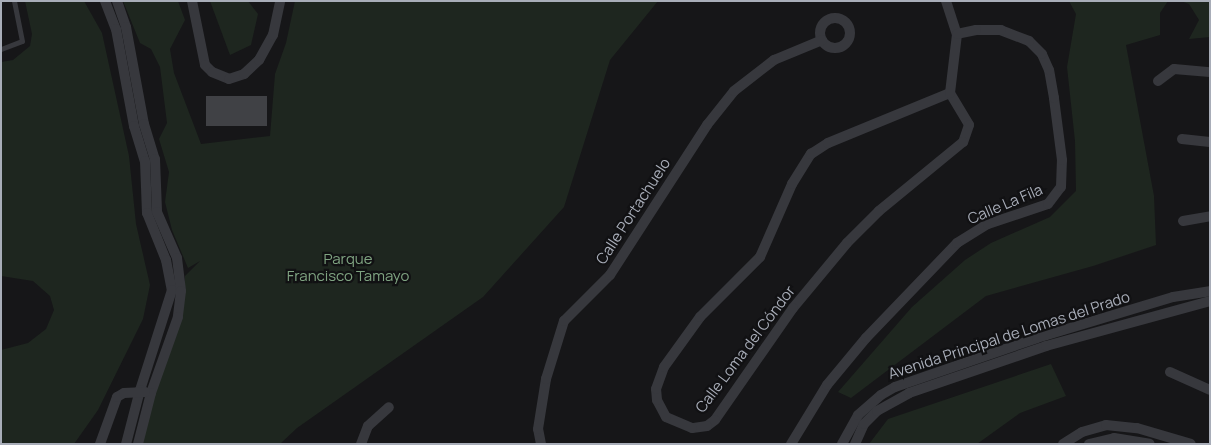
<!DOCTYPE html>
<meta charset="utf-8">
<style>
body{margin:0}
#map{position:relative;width:1211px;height:445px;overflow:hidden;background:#161618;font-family:Manrope,sans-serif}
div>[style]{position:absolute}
.green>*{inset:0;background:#1e261f}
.building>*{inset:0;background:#404145;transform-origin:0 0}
.lane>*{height:5px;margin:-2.5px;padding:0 2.5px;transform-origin:2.5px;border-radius:2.5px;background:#37383d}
.street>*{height:10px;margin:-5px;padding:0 5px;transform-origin:5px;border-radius:5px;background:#37383d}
.street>.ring{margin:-5px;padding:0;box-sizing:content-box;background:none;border:10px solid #37383d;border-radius:50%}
span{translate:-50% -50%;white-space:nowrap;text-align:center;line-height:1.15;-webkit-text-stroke:4.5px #111113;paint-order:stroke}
.street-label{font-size:15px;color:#a8adb8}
.park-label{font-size:15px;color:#7fa381}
.frame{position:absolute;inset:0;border:2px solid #a8adb8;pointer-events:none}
</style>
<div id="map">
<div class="green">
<i style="clip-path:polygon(25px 1px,84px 1px,102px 33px,129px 156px,136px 224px,150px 285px,143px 319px,98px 410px,74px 444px,1px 444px,1px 350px,28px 343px,46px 329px,54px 310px,50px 296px,33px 281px,1px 276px,1px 62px,13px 60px,30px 46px,32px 34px)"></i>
<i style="clip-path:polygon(123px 1px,178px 1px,185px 20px,170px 49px,174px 73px,201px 144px,270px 136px,275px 74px,286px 43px,295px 1px,658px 1px,610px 60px,564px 207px,483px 297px,297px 428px,280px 444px,138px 444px,185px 291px,185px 276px,200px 261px,188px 268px,172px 230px,165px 202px,169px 172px,159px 139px,167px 123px,160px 67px,151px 49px,140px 43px)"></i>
<i style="clip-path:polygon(210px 1px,248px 1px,258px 14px,251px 45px,230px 55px)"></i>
<i style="clip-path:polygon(1069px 1px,1168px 1px,1160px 13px,1160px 35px,1126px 45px,1154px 196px,1156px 245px,1093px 266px,986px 296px,851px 398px,838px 392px,912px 307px,965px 260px,991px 243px,1050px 217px,1076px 191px,1075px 141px,1067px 67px,1076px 14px)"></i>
<i style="clip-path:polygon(1181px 1px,1210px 1px,1210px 37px,1189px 39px,1199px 20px,1189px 4px)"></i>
<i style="clip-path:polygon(1051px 364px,1066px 396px,1020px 413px,977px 444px,869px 444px,888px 419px)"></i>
</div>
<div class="building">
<i style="left:267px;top:96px;width:30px;height:61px;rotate:90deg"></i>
</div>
<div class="lane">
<i style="left:1px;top:49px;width:22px;rotate:-21deg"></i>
<i style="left:22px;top:41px;width:41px;rotate:-101.3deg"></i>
</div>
<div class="street">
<i style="left:105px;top:1px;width:30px;rotate:69deg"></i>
<i style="left:116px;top:29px;width:99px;rotate:79.5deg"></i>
<i style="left:134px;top:126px;width:37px;rotate:73deg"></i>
<i style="left:145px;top:161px;width:52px;rotate:87.8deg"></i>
<i style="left:147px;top:213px;width:51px;rotate:68deg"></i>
<i style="left:166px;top:260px;width:31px;rotate:79deg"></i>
<i style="left:172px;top:290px;width:105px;rotate:107.7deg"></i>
<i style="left:140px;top:390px;width:56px;rotate:104.5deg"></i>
<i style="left:117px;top:1px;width:28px;rotate:71deg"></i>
<i style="left:126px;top:27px;width:99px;rotate:79.5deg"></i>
<i style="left:144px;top:124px;width:37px;rotate:73deg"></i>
<i style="left:155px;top:159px;width:53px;rotate:87.8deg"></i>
<i style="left:157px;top:212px;width:50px;rotate:66.5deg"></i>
<i style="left:177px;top:258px;width:33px;rotate:83deg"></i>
<i style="left:181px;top:291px;width:26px;rotate:97deg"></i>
<i style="left:178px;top:317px;width:81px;rotate:109.6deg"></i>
<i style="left:151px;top:393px;width:53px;rotate:104.3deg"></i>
<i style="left:192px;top:1px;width:65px;rotate:78.5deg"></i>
<i style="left:205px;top:65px;width:10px;rotate:45deg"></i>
<i style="left:212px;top:72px;width:18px;rotate:22deg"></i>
<i style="left:229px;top:79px;width:16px;rotate:-18deg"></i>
<i style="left:244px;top:74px;width:21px;rotate:-43deg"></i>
<i style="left:259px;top:60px;width:29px;rotate:-61deg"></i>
<i style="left:273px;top:35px;width:35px;rotate:-78deg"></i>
<i style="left:946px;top:1px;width:35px;rotate:72deg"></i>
<i class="ring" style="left:820px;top:18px;width:20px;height:20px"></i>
<i style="left:1158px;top:81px;width:20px;rotate:-37deg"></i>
<i style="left:1174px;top:69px;width:36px;rotate:5deg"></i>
<i style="left:950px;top:93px;width:37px;rotate:59deg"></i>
<i style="left:969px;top:125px;width:18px;rotate:109deg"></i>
<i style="left:963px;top:142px;width:109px;rotate:140.6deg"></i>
<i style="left:879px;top:211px;width:45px;rotate:135deg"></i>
<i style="left:847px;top:243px;width:85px;rotate:129.7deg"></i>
<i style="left:793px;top:308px;width:136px;rotate:124.9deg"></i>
<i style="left:715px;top:420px;width:10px;rotate:143deg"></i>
<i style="left:707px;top:426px;width:15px;rotate:172deg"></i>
<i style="left:692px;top:428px;width:28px;rotate:-157deg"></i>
<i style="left:666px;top:417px;width:19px;rotate:-118deg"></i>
<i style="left:657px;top:400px;width:11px;rotate:-95deg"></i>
<i style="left:656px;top:389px;width:23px;rotate:-70deg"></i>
<i style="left:664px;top:367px;width:62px;rotate:-54.2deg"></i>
<i style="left:700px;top:317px;width:85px;rotate:-45deg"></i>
<i style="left:760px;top:257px;width:80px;rotate:-66.3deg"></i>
<i style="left:792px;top:184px;width:36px;rotate:-58deg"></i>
<i style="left:811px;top:154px;width:20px;rotate:-33deg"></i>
<i style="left:828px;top:143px;width:132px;rotate:-22.3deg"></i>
<i style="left:950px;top:93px;width:59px;rotate:-83.2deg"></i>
<i style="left:1182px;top:139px;width:28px;rotate:6deg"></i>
<i style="left:1183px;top:221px;width:27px;rotate:-10deg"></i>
<i style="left:1170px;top:372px;width:44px;rotate:24.2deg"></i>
<i style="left:100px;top:444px;width:50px;rotate:-70.1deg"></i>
<i style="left:117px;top:397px;width:8px;rotate:-30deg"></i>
<i style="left:124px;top:393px;width:21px;rotate:-3deg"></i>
<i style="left:361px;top:444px;width:19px;rotate:-69deg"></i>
<i style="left:368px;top:426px;width:28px;rotate:-42deg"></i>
<i style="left:541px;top:444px;width:15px;rotate:-101deg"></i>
<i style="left:538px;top:429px;width:51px;rotate:-80.9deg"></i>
<i style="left:546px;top:379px;width:61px;rotate:-72.8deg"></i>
<i style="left:564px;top:321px;width:65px;rotate:-45deg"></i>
<i style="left:610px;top:275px;width:179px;rotate:-57.1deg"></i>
<i style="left:707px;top:125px;width:43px;rotate:-51.5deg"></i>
<i style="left:734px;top:91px;width:51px;rotate:-37.8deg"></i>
<i style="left:774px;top:60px;width:52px;rotate:-22.6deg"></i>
<i style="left:791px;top:444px;width:69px;rotate:-58.6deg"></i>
<i style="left:827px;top:385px;width:61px;rotate:-50.3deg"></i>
<i style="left:866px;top:338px;width:132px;rotate:-46.2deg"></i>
<i style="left:957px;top:243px;width:36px;rotate:-32deg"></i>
<i style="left:988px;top:224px;width:63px;rotate:-18.4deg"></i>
<i style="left:1048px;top:204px;width:21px;rotate:-53deg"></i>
<i style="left:1061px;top:187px;width:27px;rotate:-88deg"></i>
<i style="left:1062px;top:160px;width:63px;rotate:-97.4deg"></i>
<i style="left:1054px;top:98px;width:28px;rotate:-100deg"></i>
<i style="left:1049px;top:70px;width:17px;rotate:-114deg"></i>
<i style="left:1042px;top:54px;width:18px;rotate:-135deg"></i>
<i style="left:1029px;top:41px;width:30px;rotate:-159deg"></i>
<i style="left:1001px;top:30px;width:25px;rotate:180deg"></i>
<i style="left:976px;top:30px;width:19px;rotate:168deg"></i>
<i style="left:842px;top:444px;width:33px;rotate:-61deg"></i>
<i style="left:858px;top:415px;width:30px;rotate:-41deg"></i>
<i style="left:881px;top:395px;width:16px;rotate:-30deg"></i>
<i style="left:895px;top:387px;width:150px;rotate:-19deg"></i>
<i style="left:1037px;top:338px;width:142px;rotate:-16.8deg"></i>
<i style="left:1173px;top:297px;width:37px;rotate:-9deg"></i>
<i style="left:855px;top:444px;width:22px;rotate:-66deg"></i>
<i style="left:864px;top:424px;width:18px;rotate:-45deg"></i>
<i style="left:877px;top:411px;width:37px;rotate:-29deg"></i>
<i style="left:909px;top:393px;width:145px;rotate:-18.9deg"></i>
<i style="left:1046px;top:346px;width:170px;rotate:-15.3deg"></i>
<i style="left:1063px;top:444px;width:22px;rotate:-32deg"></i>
<i style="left:1082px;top:432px;width:25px;rotate:-16deg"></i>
<i style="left:1106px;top:425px;width:31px;rotate:6deg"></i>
<i style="left:1137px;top:428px;width:56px;rotate:16.5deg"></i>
<i style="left:1089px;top:444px;width:26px;rotate:-13deg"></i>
<i style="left:1114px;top:438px;width:36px;rotate:9deg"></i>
</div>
<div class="street-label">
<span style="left:1005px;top:204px;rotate:-23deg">Calle La Fila</span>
<span style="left:633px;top:211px;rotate:-57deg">Calle Portachuelo</span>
<span style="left:1009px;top:335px;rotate:-18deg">Avenida Principal de Lomas del Prado</span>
<span style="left:745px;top:349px;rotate:-53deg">Calle Loma del Cóndor</span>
</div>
<div class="park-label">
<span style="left:348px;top:267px">Parque<br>Francisco Tamayo</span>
</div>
<div class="frame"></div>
</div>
